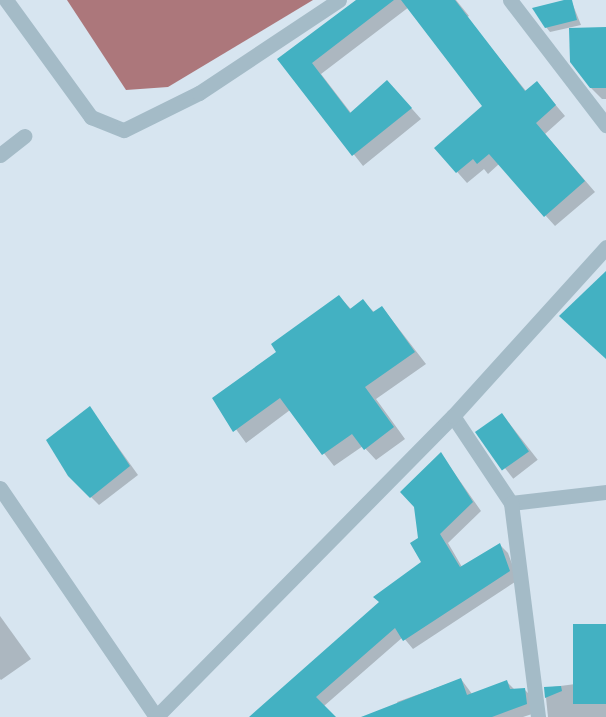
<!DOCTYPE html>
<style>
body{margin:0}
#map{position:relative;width:606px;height:717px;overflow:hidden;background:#d7e5f0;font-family:"PT Sans Narrow",sans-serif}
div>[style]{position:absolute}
.water>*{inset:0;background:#ac777b}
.shadow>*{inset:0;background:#0003;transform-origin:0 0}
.building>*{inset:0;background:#43b1c2;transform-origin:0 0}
.minor>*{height:15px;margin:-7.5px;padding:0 7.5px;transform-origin:7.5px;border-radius:7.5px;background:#a4bbc7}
span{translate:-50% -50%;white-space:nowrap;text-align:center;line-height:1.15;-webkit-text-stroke:4px #e3eff8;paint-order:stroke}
</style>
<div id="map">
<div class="water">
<i style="clip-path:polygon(67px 0,313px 0,168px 87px,126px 90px)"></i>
</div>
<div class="shadow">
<i style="clip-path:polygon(357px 0,456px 0,469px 16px,451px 24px,471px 23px,526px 91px,537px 83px,565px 116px,545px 134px,595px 192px,555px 226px,499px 164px,488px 174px,484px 169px,467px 183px,436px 148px,484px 106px,409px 7px,321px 74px,351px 113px,397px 92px,421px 119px,363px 166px,279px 59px)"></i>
<i style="clip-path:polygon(571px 0,581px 25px,550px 32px,546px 27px)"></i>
<i style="clip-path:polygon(606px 28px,606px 99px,602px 99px,590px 87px)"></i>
<i style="clip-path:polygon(339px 297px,352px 310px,363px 301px,375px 313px,382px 307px,426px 364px,376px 399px,405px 439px,376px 460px,363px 446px,334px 466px,290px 410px,246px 443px,214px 399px,278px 352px)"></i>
<i style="clip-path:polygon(90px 408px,138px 475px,99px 505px,69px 475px)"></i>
<i style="left:502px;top:414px;width:58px;height:31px;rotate:52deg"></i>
<i style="clip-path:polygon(441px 454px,481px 511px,448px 543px,462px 567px,500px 545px,508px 553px,518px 580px,413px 649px,403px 637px,324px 706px,335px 717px,271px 717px,423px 562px,420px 539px)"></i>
<i style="clip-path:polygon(0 616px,31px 659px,1px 680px,0 679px)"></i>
<i style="clip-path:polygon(461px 679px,472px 694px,507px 682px,515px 690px,524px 689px,533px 698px,535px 713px,523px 717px,403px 717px,397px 702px)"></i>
<i style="clip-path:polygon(606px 680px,606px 717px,548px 717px,545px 688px)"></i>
</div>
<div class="building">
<i style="clip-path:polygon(356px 0,394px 0,312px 63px,350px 113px,387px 80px,412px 108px,352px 156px,277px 59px)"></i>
<i style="clip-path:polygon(401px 0,455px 0,525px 91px,537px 81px,556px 105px,536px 123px,585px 181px,544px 217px,489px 154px,477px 164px,473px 159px,456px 173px,434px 148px,482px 106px)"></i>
<i style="clip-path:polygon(564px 0,572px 0,577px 20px,545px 28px,532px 8px)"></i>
<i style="clip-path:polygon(606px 27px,606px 88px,590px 88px,570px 62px,569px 28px)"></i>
<i style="clip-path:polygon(606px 271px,606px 359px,559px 316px)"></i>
<i style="clip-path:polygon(339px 295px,350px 309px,363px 299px,373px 312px,382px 306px,415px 352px,365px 387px,394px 427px,364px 450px,352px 434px,322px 455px,280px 398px,233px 432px,212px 398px,276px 352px,271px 344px)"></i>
<i style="clip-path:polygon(90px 406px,130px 466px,90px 498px,68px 476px,46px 440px)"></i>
<i style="left:502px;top:413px;width:47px;height:33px;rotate:55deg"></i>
<i style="clip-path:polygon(441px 452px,473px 502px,440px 534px,460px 567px,500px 543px,510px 571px,403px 641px,395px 628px,316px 697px,336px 717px,249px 717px,379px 602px,373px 597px,421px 562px,410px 543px,418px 538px,414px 507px,400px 492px)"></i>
<i style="left:606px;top:624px;width:80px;height:33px;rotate:90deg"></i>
<i style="clip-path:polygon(461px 678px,467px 695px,507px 680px,510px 689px,525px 688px,527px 704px,492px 717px,361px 717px)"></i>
<i style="clip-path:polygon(561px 686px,562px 691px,545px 698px,544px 687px)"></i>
</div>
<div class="minor">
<i style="left:6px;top:0;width:145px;rotate:54deg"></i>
<i style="left:91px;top:117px;width:35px;rotate:22deg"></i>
<i style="left:124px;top:130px;width:84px;rotate:-26.3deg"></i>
<i style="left:199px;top:93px;width:168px;rotate:-33.6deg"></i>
<i style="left:510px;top:0;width:158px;rotate:52.5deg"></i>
<i style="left:0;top:155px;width:31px;rotate:-38deg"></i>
<i style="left:453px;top:416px;width:105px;rotate:56.3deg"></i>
<i style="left:511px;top:503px;width:96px;rotate:-6.6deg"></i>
<i style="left:0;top:488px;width:277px;rotate:55.7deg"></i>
<i style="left:511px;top:503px;width:216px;rotate:82.8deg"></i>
<i style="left:156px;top:717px;width:423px;rotate:-45.4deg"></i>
<i style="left:453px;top:416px;width:228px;rotate:-47.8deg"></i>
</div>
</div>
